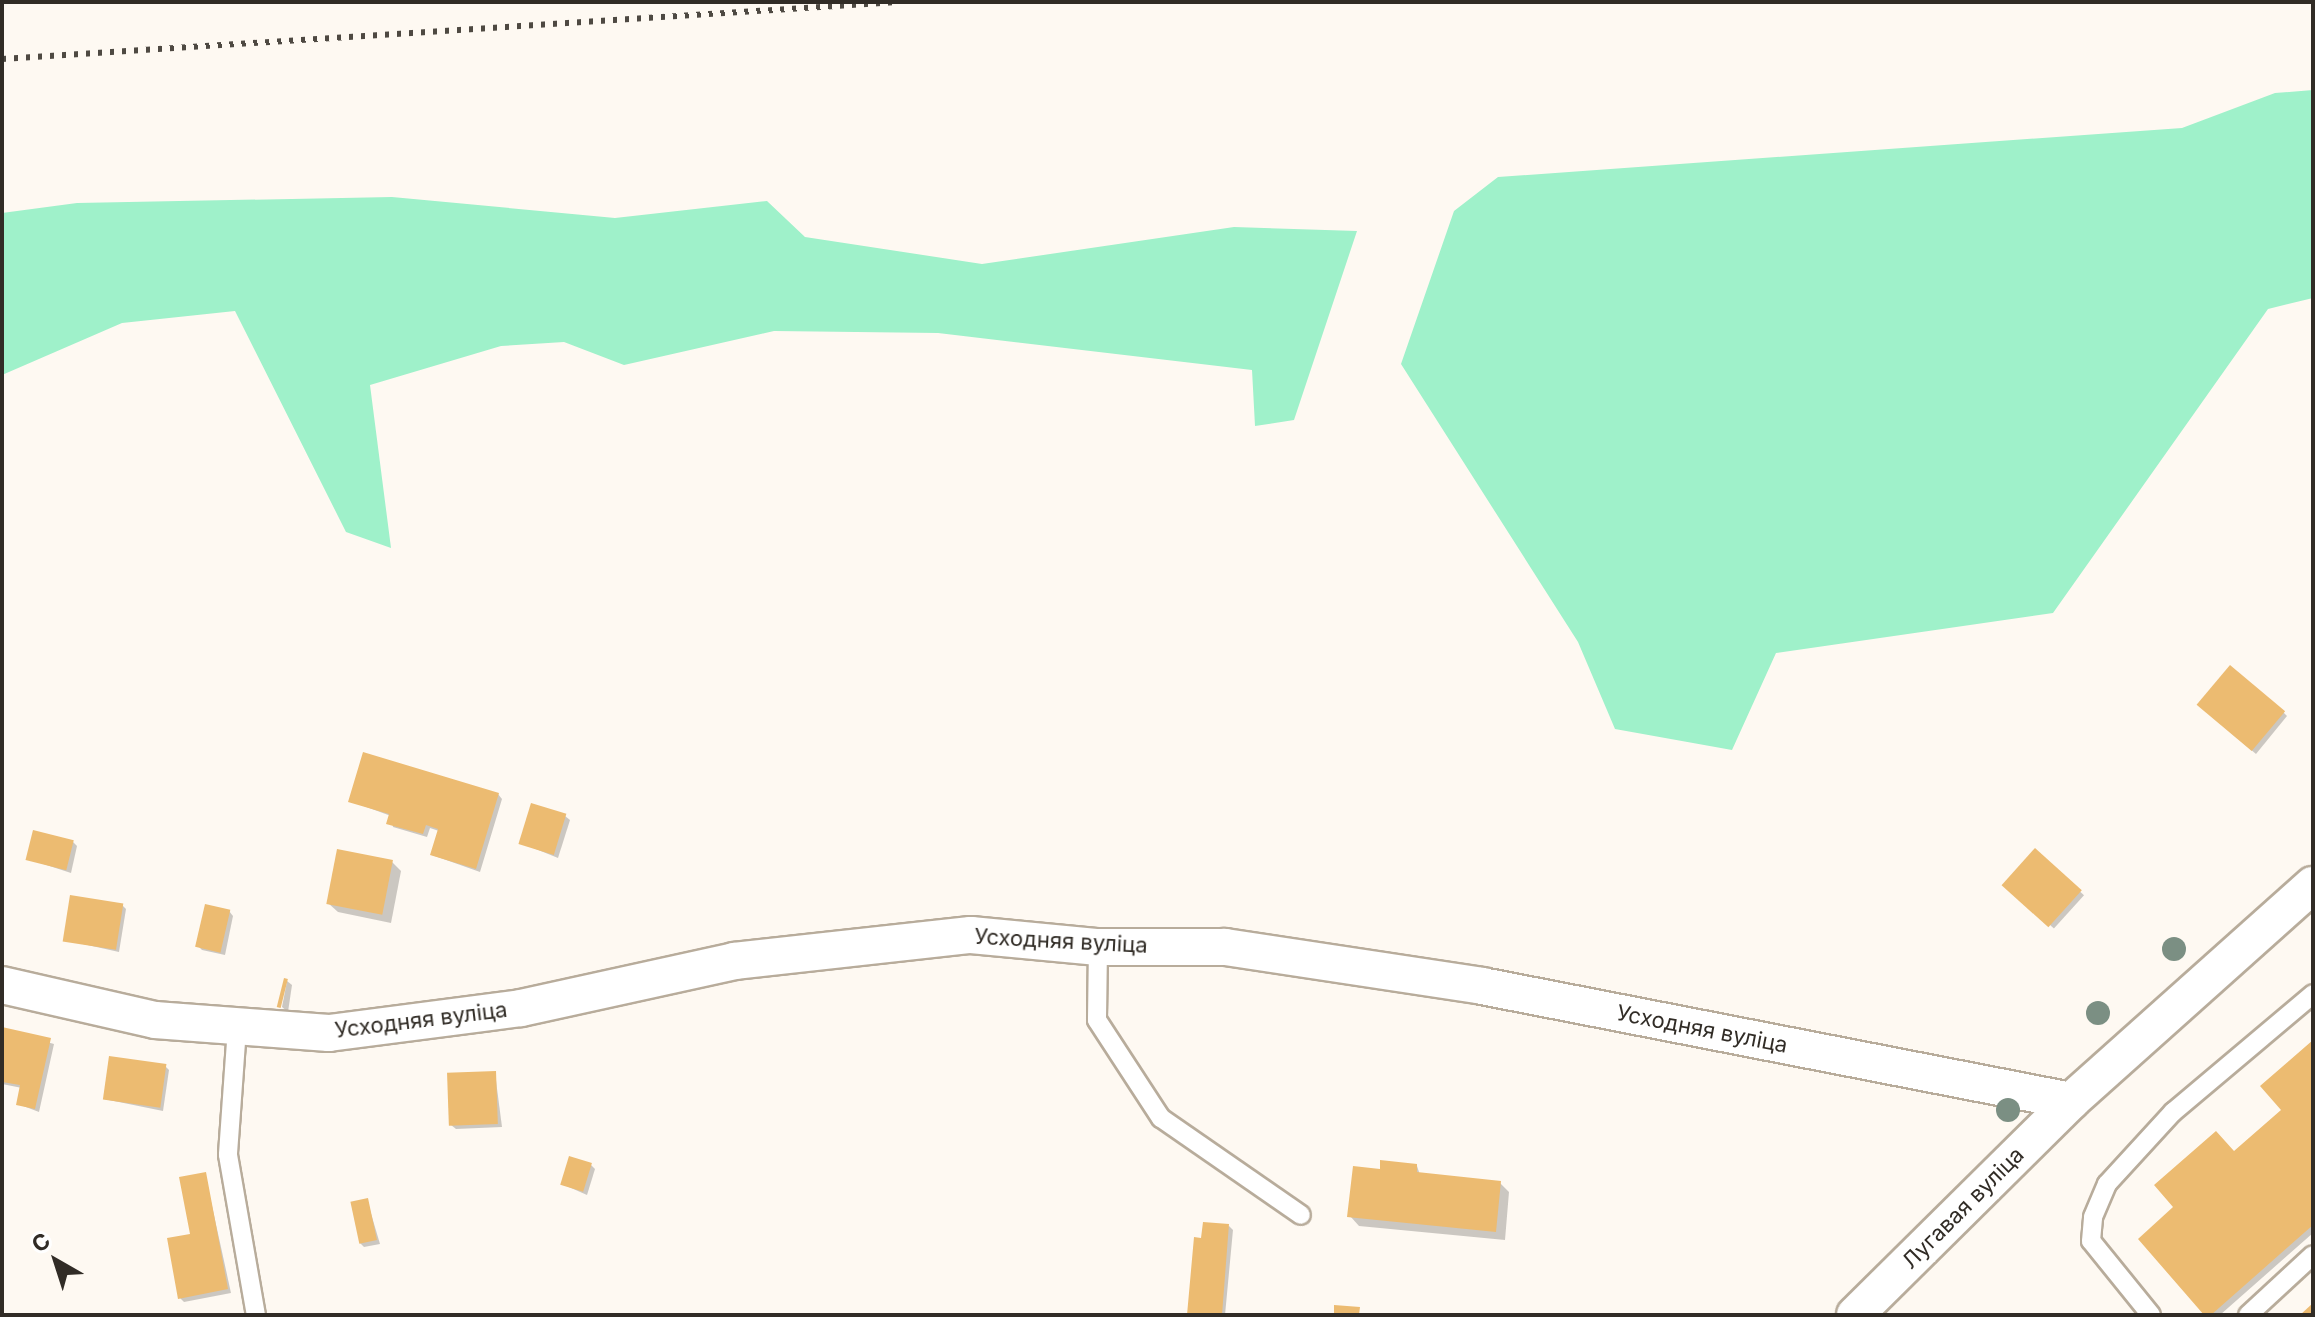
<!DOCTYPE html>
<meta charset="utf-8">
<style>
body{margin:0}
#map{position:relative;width:2315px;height:1317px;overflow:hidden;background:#fef9f2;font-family:Inter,sans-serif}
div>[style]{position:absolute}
.green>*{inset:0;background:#9ff1ca}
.shadow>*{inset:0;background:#0003;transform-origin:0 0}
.building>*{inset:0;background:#ecbb71;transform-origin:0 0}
.roads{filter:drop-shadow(2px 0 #b8ac9b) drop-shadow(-2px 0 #b8ac9b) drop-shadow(0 2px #b8ac9b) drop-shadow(0 -2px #b8ac9b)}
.service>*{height:18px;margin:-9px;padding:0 9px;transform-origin:9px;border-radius:9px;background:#fff}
.minor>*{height:36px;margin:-18px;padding:0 18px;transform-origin:18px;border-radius:18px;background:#fff}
.rail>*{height:6px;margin-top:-3px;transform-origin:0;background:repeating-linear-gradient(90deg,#4e4942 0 4px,transparent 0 12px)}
.trees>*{width:24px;height:24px;margin:-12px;border-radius:50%;background:#7b8f83}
span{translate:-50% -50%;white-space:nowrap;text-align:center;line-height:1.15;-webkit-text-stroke:7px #fff;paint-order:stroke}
.street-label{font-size:22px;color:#312c26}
.frame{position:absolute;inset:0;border:4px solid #312c26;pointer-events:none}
.north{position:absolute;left:16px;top:1221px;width:80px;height:80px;-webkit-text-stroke:6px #fff;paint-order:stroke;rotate:321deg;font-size:22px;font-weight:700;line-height:32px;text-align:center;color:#312c26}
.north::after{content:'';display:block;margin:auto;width:28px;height:36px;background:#312c26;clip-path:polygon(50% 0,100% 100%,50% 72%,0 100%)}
</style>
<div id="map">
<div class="green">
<i style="clip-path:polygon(2313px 90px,2313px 298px,2268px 309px,2053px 613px,1776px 653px,1732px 750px,1615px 729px,1578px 642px,1401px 364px,1454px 211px,1498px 177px,2182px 128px,2275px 93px)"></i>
<i style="clip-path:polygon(392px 197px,615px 218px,767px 201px,805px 237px,982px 264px,1234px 227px,1357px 231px,1294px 420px,1255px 426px,1252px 370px,938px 333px,774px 331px,624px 365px,564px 342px,501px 346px,370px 385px,391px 548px,346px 532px,235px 311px,122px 323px,2px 375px,2px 213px,77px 203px)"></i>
</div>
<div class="shadow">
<i style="clip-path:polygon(2203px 709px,2283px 712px,2287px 716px,2256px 754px)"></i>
<i style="clip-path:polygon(498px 794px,502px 799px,480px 872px,432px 855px,439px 831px,430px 828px,427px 837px,393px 827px,391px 816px,350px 801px)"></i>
<i style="clip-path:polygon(565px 816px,570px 820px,558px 858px,521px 843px)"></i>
<i style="clip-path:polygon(73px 842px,77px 846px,71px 873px,28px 859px)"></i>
<i style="left:2035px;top:851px;width:66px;height:45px;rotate:42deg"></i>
<i style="clip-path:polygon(392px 862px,401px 871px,391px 923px,338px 912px,328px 903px)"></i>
<i style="clip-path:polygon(122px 905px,126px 909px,119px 952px,65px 940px)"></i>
<i style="clip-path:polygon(229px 911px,233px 916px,225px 955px,202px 950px,198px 946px)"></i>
<i style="clip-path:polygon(287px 981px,292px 985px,288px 1012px,282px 1007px)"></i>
<i style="clip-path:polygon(2px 1029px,54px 1044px,39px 1112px,18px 1104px,22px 1088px,2px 1084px)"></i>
<i style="clip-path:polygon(2313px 1042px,2313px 1233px,2220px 1315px,2207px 1315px,2234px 1154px,2284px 1110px)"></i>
<i style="clip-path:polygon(165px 1066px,169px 1070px,163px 1111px,104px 1099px)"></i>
<i style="clip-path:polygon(495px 1073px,502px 1127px,456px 1129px,451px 1125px)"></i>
<i style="clip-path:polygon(591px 1165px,595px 1169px,587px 1195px,562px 1184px)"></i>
<i style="clip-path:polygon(1417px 1166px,1420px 1175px,1500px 1183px,1509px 1192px,1505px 1240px,1359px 1226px,1350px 1216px,1385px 1171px)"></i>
<i style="clip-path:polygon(205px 1174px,231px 1293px,184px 1302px,180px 1298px)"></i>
<i style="clip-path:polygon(367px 1200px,380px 1244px,364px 1247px,360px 1243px)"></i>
<i style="clip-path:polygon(1229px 1226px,1233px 1230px,1225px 1315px,1189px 1315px,1203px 1240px)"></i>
</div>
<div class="building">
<i style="left:2230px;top:665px;width:72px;height:52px;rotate:40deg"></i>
<i style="clip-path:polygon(363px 752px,499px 793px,476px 869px,430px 855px,438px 829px,426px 825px,423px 834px,386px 824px,389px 814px,348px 802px)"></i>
<i style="left:531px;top:803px;width:37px;height:43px;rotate:17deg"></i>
<i style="left:33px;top:830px;width:42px;height:31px;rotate:14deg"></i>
<i style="left:2035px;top:848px;width:63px;height:50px;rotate:42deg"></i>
<i style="left:337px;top:849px;width:57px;height:56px;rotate:11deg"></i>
<i style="left:70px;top:895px;width:54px;height:47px;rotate:9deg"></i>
<i style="left:205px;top:904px;width:26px;height:44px;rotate:13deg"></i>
<i style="left:284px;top:978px;width:4px;height:30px;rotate:14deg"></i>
<i style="clip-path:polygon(2px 1027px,51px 1038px,35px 1109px,16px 1105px,20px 1085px,2px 1082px)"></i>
<i style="clip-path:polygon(2313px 1040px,2313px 1225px,2211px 1315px,2204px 1315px,2138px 1239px,2173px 1207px,2154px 1185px,2216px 1131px,2234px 1151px,2281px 1110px,2260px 1086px)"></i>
<i style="left:109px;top:1056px;width:58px;height:44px;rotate:8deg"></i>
<i style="left:496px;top:1071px;width:53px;height:49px;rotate:88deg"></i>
<i style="left:569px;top:1156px;width:24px;height:30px;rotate:17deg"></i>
<i style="clip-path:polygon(1380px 1160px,1417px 1164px,1417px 1172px,1501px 1181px,1496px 1232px,1347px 1217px,1353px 1166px,1380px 1169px)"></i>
<i style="clip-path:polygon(206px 1172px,228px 1289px,178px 1299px,167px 1238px,190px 1234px,179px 1177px)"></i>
<i style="left:368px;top:1198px;width:43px;height:18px;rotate:78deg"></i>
<i style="clip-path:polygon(1203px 1222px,1229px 1224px,1222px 1315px,1187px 1315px,1194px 1237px,1201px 1238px)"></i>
<i style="clip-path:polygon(2313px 1303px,2313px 1315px,2300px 1315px)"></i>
<i style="clip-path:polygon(1334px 1305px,1360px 1307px,1359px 1315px,1334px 1315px)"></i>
</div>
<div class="roads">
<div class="service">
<i style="left:1098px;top:947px;width:73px;rotate:90.8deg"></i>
<i style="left:1097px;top:1020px;width:117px;rotate:56.9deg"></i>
<i style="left:1161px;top:1118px;width:170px;rotate:34.7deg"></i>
<i style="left:237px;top:1028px;width:127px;rotate:94.1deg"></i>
<i style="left:228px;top:1155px;width:162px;rotate:80.1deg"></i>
<i style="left:2151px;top:1315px;width:95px;rotate:-129deg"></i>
<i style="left:2091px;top:1241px;width:24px;rotate:-85deg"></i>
<i style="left:2093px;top:1217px;width:36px;rotate:-67deg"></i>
<i style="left:2107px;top:1184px;width:98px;rotate:-47.5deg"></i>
<i style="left:2173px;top:1112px;width:183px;rotate:-40.1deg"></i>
<i style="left:2248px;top:1315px;width:88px;rotate:-42.7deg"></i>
</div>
<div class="minor">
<i style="left:2px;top:985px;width:157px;rotate:12.9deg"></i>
<i style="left:155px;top:1020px;width:174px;rotate:4.3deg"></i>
<i style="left:329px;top:1033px;width:194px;rotate:-7.4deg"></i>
<i style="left:521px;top:1008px;width:218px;rotate:-12.4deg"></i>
<i style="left:734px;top:961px;width:238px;rotate:-6.3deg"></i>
<i style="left:971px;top:935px;width:128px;rotate:5.4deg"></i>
<i style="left:1098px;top:947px;width:127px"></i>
<i style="left:1225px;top:947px;width:260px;rotate:8.6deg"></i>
<i style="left:1482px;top:986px;width:600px;rotate:11.05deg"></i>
<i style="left:1855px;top:1315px;width:304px;rotate:-44.7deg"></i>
<i style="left:2071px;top:1101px;width:324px;rotate:-41.8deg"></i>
</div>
</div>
<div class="rail">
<i style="left:2px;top:59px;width:897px;rotate:-3.64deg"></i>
</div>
<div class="trees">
<i style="left:2174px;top:949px"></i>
<i style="left:2098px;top:1013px"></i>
<i style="left:2008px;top:1110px"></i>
</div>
<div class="street-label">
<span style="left:1061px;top:941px;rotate:3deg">Усходняя вуліца</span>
<span style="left:421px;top:1020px;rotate:-7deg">Усходняя вуліца</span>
<span style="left:1702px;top:1029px;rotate:11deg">Усходняя вуліца</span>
<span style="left:1963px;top:1208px;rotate:-45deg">Лугавая вуліца</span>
</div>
<div class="frame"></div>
<div class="north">С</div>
</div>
